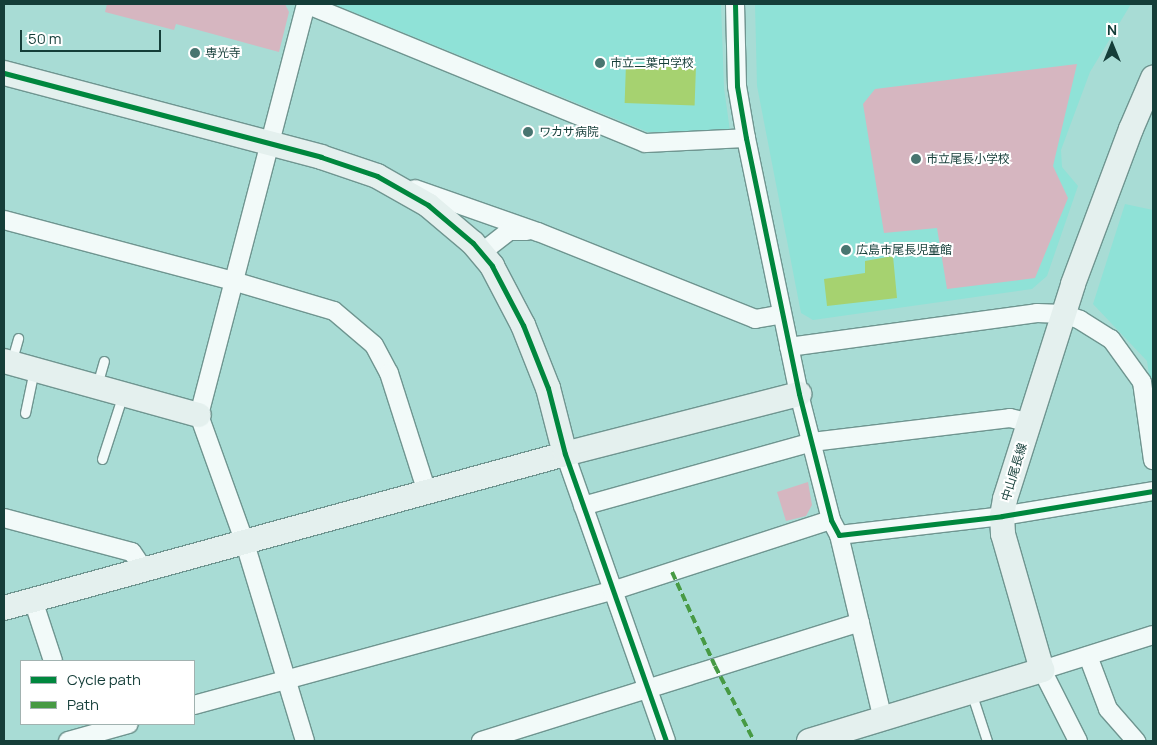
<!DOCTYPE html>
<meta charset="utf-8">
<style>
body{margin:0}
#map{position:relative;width:1157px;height:745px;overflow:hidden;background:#a8dcd5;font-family:Manrope,"Noto Sans JP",sans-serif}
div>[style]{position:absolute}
.built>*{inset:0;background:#8fe2d7}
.green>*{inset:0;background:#d6b6c0}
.water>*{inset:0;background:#a6d270;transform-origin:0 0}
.roads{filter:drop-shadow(1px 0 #6f9590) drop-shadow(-1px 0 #6f9590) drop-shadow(0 1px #6f9590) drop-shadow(0 -1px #6f9590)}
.lane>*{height:9px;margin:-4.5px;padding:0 4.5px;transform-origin:4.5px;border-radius:4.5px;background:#f2faf9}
.street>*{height:18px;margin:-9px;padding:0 9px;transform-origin:9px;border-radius:9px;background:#f2faf9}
.secondary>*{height:24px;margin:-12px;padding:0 12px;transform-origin:12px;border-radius:12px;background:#e4f0ee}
.quiet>*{height:4px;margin-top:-2px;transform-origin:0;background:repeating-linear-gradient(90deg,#479a44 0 8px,transparent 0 12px)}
.cycleway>*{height:5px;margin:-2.5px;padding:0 2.5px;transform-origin:2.5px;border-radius:2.5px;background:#00873e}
.dots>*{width:14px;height:14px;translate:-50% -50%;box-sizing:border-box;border:2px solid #fff;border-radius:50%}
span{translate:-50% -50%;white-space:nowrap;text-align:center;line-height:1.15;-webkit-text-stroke:4px #fff;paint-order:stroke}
.poi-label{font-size:12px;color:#153e39}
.left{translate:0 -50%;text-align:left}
.street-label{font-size:12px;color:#153e39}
.frame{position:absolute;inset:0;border:5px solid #153e39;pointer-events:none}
.legend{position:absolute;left:20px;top:660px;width:175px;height:65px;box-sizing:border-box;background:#fff;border:1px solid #a1b2b0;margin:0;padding:6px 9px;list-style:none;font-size:15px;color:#153e39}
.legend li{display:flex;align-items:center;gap:10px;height:25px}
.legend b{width:25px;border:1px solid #a1b2b0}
.north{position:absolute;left:1087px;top:20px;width:50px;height:50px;-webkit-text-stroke:4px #fff;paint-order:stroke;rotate:0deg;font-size:14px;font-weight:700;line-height:20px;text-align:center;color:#153e39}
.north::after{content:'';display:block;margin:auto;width:18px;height:22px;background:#153e39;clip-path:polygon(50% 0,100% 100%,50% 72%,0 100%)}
.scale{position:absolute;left:20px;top:30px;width:141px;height:22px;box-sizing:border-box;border:2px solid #153e39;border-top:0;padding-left:6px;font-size:15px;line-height:18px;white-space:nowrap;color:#153e39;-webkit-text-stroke:4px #fff;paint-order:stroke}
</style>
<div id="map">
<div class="built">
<i style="clip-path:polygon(333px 4px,721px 4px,724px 88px,730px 131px,648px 132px)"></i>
<i style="clip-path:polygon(755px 4px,1131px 4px,1090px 72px,1061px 150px,1062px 167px,1078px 186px,1047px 276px,1032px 289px,813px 320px,801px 313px,757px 86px)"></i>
<i style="clip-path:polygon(1125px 204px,1153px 210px,1153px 401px,1147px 361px,1093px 304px)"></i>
</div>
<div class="green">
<i style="clip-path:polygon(107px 4px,285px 4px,289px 12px,279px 52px,176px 24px,174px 30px,105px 12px)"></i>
<i style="clip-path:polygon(1077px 64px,1053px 166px,1068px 198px,1035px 278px,947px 289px,937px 228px,884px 233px,863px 104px,875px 89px)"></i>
<i style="clip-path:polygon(808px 482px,812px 505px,806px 516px,786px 521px,777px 492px)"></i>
</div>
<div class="water">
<i style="left:626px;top:64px;width:70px;height:39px;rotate:2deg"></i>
<i style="clip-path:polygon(893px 256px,897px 298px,827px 306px,824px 279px,865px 273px,865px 261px)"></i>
</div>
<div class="roads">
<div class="lane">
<i style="left:11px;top:363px;width:26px;rotate:-74deg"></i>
<i style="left:97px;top:385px;width:25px;rotate:-74deg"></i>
<i style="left:25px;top:413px;width:44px;rotate:-78.2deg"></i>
<i style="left:102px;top:459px;width:68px;rotate:-72.1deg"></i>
<i style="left:971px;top:692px;width:52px;rotate:71.9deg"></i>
</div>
<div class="street">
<i style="left:306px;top:4px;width:366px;rotate:22.3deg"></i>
<i style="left:645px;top:143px;width:101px;rotate:-2.8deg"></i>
<i style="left:735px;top:4px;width:82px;rotate:88.6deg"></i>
<i style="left:737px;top:86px;width:53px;rotate:80.2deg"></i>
<i style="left:746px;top:138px;width:261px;rotate:78.3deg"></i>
<i style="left:799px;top:394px;width:130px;rotate:75.7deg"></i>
<i style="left:831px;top:520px;width:17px;rotate:62deg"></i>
<i style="left:839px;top:535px;width:164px;rotate:-6.6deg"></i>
<i style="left:1002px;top:516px;width:153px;rotate:-9.4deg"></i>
<i style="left:415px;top:189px;width:130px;rotate:19.3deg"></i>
<i style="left:538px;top:232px;width:234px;rotate:21.8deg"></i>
<i style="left:755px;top:319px;width:27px;rotate:-10deg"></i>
<i style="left:4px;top:220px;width:237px;rotate:14.9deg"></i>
<i style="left:233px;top:281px;width:105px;rotate:16.5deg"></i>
<i style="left:334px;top:311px;width:52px;rotate:40.4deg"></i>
<i style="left:374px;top:345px;width:32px;rotate:62deg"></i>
<i style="left:389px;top:373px;width:125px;rotate:72.3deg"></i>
<i style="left:481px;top:253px;width:36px;rotate:-38deg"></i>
<i style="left:509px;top:231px;width:18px"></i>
<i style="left:789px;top:347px;width:250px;rotate:-7.8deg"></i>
<i style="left:1037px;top:313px;width:26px;rotate:2deg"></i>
<i style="left:1063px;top:314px;width:18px;rotate:19deg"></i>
<i style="left:1080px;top:320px;width:36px;rotate:32deg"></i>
<i style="left:1111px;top:339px;width:53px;rotate:54.2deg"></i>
<i style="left:1142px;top:382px;width:79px;rotate:82deg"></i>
<i style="left:565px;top:454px;width:304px;rotate:70.6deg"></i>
<i style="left:583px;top:506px;width:238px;rotate:-15.6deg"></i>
<i style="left:812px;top:442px;width:199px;rotate:-6.9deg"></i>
<i style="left:1010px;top:418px;width:21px;rotate:14deg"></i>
<i style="left:4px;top:518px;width:132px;rotate:14.9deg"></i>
<i style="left:132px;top:552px;width:22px;rotate:56deg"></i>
<i style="left:839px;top:535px;width:189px;rotate:76.6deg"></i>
<i style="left:33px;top:600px;width:64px;rotate:71.8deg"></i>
<i style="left:1088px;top:656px;width:57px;rotate:69.3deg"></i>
<i style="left:1108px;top:709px;width:43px;rotate:48.8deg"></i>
<i style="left:194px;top:705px;width:433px;rotate:-15.3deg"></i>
<i style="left:612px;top:591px;width:230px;rotate:-18deg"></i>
<i style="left:68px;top:741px;width:63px;rotate:-15.6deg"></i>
<i style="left:305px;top:741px;width:207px;rotate:-106.9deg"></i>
<i style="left:245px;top:543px;width:136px;rotate:-109.8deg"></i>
<i style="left:199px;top:415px;width:425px;rotate:-75.4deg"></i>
<i style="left:481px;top:741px;width:397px;rotate:-17.4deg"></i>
<i style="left:1078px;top:741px;width:80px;rotate:-116.9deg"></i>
<i style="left:1042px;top:670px;width:116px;rotate:-17.5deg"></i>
</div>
<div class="secondary">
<i style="left:4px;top:73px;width:328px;rotate:14.8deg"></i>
<i style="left:321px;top:157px;width:59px;rotate:18.7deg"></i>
<i style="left:377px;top:176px;width:59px;rotate:29.6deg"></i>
<i style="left:428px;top:205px;width:59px;rotate:40.2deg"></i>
<i style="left:473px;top:243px;width:30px;rotate:50deg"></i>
<i style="left:492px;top:266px;width:67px;rotate:62.3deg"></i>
<i style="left:523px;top:325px;width:68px;rotate:68.4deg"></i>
<i style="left:548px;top:388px;width:68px;rotate:75.6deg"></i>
<i style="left:4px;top:361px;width:202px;rotate:15.5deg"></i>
<i style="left:4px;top:608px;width:582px;rotate:-15.35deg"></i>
<i style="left:565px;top:454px;width:242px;rotate:-14.4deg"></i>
<i style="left:809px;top:741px;width:244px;rotate:-16.9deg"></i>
<i style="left:1042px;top:670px;width:141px;rotate:-106deg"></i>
<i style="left:1003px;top:534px;width:18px;rotate:-93deg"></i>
<i style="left:1002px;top:516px;width:17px;rotate:-80deg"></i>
<i style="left:1005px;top:499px;width:225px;rotate:-72.4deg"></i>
<i style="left:1073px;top:284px;width:165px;rotate:-69.5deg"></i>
<i style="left:1131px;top:129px;width:56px;rotate:-66.7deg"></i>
</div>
</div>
<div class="quiet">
<i style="left:672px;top:572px;width:103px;rotate:65.4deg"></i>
<i style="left:715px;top:666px;width:85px;rotate:62.5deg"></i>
</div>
<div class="cycleway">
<i style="left:735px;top:4px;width:82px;rotate:88.6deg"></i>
<i style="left:737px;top:86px;width:53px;rotate:80.2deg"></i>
<i style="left:746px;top:138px;width:261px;rotate:78.3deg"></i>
<i style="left:799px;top:394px;width:130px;rotate:75.7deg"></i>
<i style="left:831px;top:520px;width:17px;rotate:62deg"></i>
<i style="left:839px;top:535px;width:164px;rotate:-6.6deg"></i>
<i style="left:1002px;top:516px;width:153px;rotate:-9.4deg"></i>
<i style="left:4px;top:73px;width:328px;rotate:14.8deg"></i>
<i style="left:321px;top:157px;width:59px;rotate:18.7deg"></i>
<i style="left:377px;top:176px;width:59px;rotate:29.6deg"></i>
<i style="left:428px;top:205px;width:59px;rotate:40.2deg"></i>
<i style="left:473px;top:243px;width:30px;rotate:50deg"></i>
<i style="left:492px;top:266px;width:67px;rotate:62.3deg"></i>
<i style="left:523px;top:325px;width:68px;rotate:68.4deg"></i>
<i style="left:548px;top:388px;width:68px;rotate:75.6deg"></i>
<i style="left:565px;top:454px;width:304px;rotate:70.6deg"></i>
</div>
<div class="dots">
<i style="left:195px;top:53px;background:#487570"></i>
<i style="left:600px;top:63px;background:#487570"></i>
<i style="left:528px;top:132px;background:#487570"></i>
<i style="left:916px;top:159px;background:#487570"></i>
<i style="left:846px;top:250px;background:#487570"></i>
</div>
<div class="poi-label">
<span class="left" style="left:205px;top:53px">専光寺</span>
<span class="left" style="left:610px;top:63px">市立二葉中学校</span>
<span class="left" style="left:539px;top:132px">ワカサ病院</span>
<span class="left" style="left:926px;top:159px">市立尾長小学校</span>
<span class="left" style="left:856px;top:250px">広島市尾長児童館</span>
</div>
<div class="street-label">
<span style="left:1014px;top:472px;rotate:-73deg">中山尾長線</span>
</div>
<div class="frame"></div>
<ul class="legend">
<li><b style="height:6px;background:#00873e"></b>Cycle path</li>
<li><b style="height:6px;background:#479a44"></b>Path</li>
</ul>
<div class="north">N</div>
<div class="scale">50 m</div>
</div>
